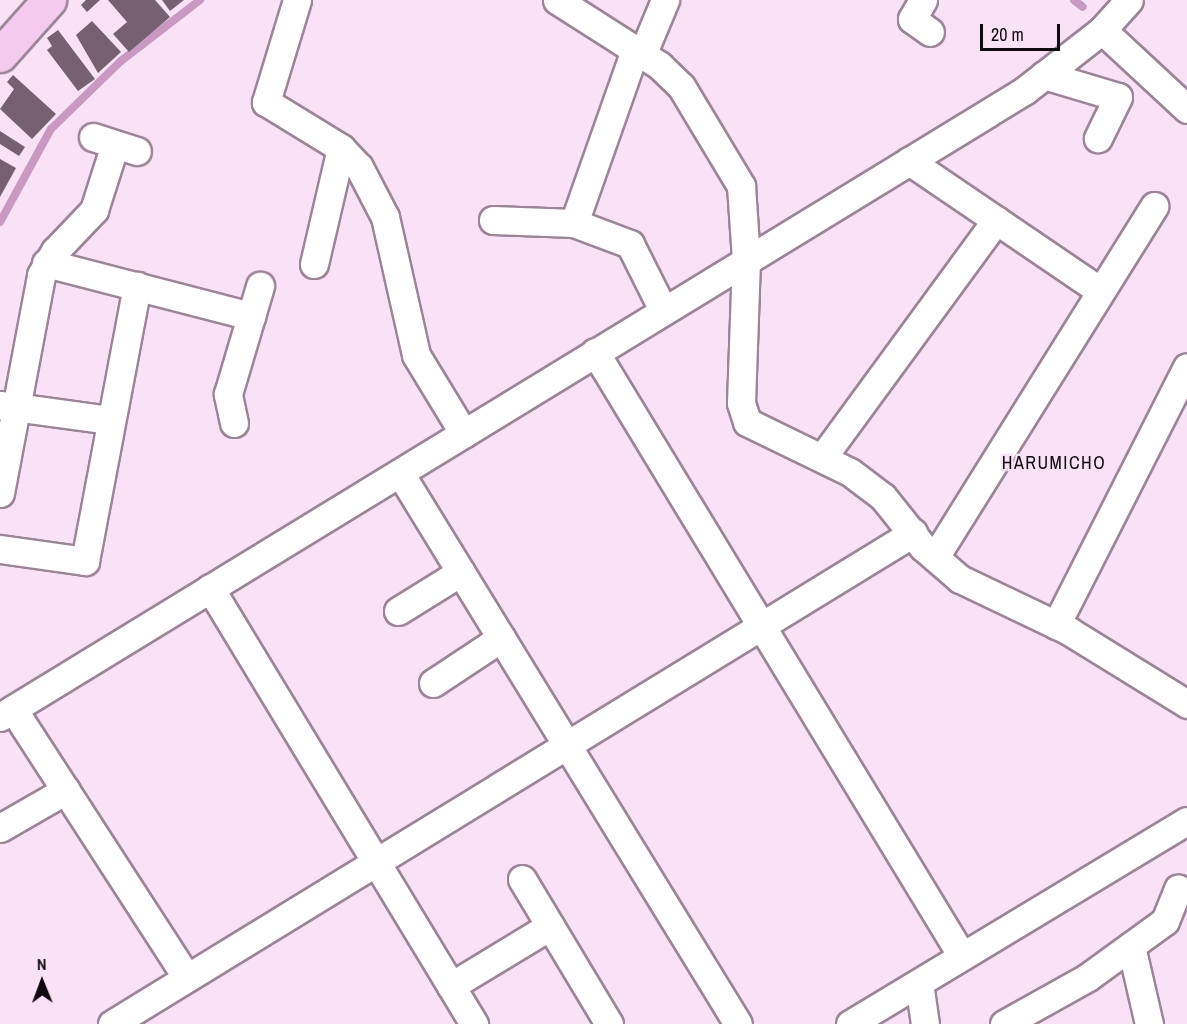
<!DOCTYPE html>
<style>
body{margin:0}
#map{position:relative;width:1187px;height:1024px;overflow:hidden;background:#f9e2f5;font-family:"Archivo Narrow",sans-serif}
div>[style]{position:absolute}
.stream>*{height:8px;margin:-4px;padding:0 4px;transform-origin:4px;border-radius:4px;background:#c999c1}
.building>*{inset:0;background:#766172}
.roads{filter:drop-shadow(2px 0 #9b8597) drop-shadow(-2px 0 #9b8597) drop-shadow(0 2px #9b8597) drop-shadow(0 -2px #9b8597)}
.minor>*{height:27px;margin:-13.5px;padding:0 13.5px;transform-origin:13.5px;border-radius:13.5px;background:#fff}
.major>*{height:33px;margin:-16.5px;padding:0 16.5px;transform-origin:16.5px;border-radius:16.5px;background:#f4caee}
span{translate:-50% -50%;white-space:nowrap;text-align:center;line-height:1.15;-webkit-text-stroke:4.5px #f9e2f5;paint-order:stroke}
.quarter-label{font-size:18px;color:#120a11;letter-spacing:1.5px}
.north{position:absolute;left:12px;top:952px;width:60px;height:60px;-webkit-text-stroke:4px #f9e2f5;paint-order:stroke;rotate:359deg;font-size:16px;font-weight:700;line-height:24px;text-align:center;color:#120a11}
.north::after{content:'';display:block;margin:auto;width:21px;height:27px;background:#120a11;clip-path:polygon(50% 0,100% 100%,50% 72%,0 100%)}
.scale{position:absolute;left:980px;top:24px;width:80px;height:27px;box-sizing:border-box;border:3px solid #120a11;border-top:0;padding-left:8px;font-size:18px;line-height:21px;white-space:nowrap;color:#120a11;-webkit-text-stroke:4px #f9e2f5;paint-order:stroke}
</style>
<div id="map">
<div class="stream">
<i style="left:1074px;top:0;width:11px;rotate:38deg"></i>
<i style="left:0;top:222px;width:106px;rotate:-61.3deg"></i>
<i style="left:51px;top:129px;width:98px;rotate:-44.2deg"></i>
<i style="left:121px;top:61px;width:100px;rotate:-37.7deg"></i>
</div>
<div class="building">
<i style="clip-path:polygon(86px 0,100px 0,87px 12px,81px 5px)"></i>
<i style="clip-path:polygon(108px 0,155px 0,170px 17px,129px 52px,113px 34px,127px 22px)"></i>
<i style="clip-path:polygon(162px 0,184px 0,170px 11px)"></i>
<i style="clip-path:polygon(92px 21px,121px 52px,98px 73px,76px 35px)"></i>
<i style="clip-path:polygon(58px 30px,95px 79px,78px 91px,47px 50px,52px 46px,47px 38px)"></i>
<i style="clip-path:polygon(13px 75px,56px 114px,32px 139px,0 109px,14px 89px,7px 82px)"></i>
<i style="clip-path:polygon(0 131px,25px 147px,19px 156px,0 144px)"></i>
<i style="clip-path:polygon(0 159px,16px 168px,0 197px)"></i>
</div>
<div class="roads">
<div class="minor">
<i style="left:297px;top:0;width:107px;rotate:106.9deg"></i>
<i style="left:266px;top:102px;width:88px;rotate:31.5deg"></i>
<i style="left:341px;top:148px;width:26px;rotate:47deg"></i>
<i style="left:359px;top:167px;width:56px;rotate:62.5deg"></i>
<i style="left:385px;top:217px;width:141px;rotate:77.3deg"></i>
<i style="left:416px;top:355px;width:92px;rotate:58.7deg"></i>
<i style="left:557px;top:0;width:121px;rotate:32.5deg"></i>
<i style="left:659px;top:65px;width:30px;rotate:44deg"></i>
<i style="left:681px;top:86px;width:117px;rotate:59deg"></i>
<i style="left:741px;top:186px;width:74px;rotate:86.1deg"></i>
<i style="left:746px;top:260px;width:143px;rotate:92deg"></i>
<i style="left:741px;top:403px;width:20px;rotate:72deg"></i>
<i style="left:747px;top:422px;width:114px;rotate:25.9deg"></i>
<i style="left:850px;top:472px;width:41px;rotate:37.1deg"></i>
<i style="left:883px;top:497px;width:64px;rotate:51.3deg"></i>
<i style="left:923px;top:547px;width:49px;rotate:40.9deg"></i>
<i style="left:960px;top:579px;width:121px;rotate:25.5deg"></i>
<i style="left:1069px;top:631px;width:139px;rotate:31.7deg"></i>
<i style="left:923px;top:0;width:22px;rotate:120deg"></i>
<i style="left:912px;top:19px;width:22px;rotate:36deg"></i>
<i style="left:1102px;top:30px;width:116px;rotate:42.9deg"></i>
<i style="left:642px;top:55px;width:60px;rotate:-67.3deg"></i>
<i style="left:1044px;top:75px;width:77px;rotate:16.6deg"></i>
<i style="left:1118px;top:97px;width:46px;rotate:116deg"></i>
<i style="left:93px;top:137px;width:46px;rotate:17.7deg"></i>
<i style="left:909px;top:161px;width:231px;rotate:34.2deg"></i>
<i style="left:493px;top:220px;width:81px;rotate:2.1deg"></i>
<i style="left:574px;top:223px;width:60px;rotate:20.6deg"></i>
<i style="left:630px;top:244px;width:74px;rotate:63.4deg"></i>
<i style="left:574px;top:223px;width:183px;rotate:-70.6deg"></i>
<i style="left:46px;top:263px;width:212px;rotate:14.5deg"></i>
<i style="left:314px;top:264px;width:119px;rotate:-76.9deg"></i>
<i style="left:595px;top:352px;width:707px;rotate:58.72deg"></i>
<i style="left:0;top:405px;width:110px;rotate:7.8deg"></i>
<i style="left:234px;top:423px;width:30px;rotate:-102deg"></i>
<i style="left:228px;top:394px;width:113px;rotate:-73.5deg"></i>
<i style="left:822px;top:458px;width:295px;rotate:-53.8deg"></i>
<i style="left:400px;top:473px;width:646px;rotate:58.47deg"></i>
<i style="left:0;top:493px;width:222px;rotate:-79.3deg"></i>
<i style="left:41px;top:275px;width:28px;rotate:-60deg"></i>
<i style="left:55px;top:251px;width:57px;rotate:-46.4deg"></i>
<i style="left:94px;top:210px;width:69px;rotate:-72.3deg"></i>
<i style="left:0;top:549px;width:86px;rotate:8deg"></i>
<i style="left:85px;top:561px;width:280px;rotate:-79.3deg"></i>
<i style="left:935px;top:557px;width:414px;rotate:-58deg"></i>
<i style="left:210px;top:588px;width:510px;rotate:58.8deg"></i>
<i style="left:398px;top:611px;width:74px;rotate:-31.8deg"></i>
<i style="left:1056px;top:625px;width:289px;rotate:-63.1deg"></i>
<i style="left:433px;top:683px;width:82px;rotate:-33.5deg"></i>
<i style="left:13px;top:709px;width:320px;rotate:57.1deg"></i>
<i style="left:0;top:717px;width:1200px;rotate:-31.44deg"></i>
<i style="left:1024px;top:91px;width:99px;rotate:-38deg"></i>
<i style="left:1102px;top:30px;width:40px;rotate:-48deg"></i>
<i style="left:0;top:828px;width:76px;rotate:-29.9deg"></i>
<i style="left:522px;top:879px;width:169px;rotate:59deg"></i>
<i style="left:1131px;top:946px;width:80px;rotate:77deg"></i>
<i style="left:919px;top:983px;width:41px;rotate:81.7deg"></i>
<i style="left:451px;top:986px;width:116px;rotate:-31.2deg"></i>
<i style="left:112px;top:1024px;width:940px;rotate:-31.51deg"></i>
<i style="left:850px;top:1024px;width:393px;rotate:-31.1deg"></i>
<i style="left:1004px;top:1024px;width:96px;rotate:-29.2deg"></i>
<i style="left:1088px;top:977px;width:95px;rotate:-36deg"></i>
<i style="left:1165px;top:921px;width:35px;rotate:-68deg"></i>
</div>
<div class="major">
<i style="left:0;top:55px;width:74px;rotate:-48.3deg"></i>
</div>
</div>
<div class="quarter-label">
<span style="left:1054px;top:463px">HARUMICHO</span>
</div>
<div class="north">N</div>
<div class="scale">20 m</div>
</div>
